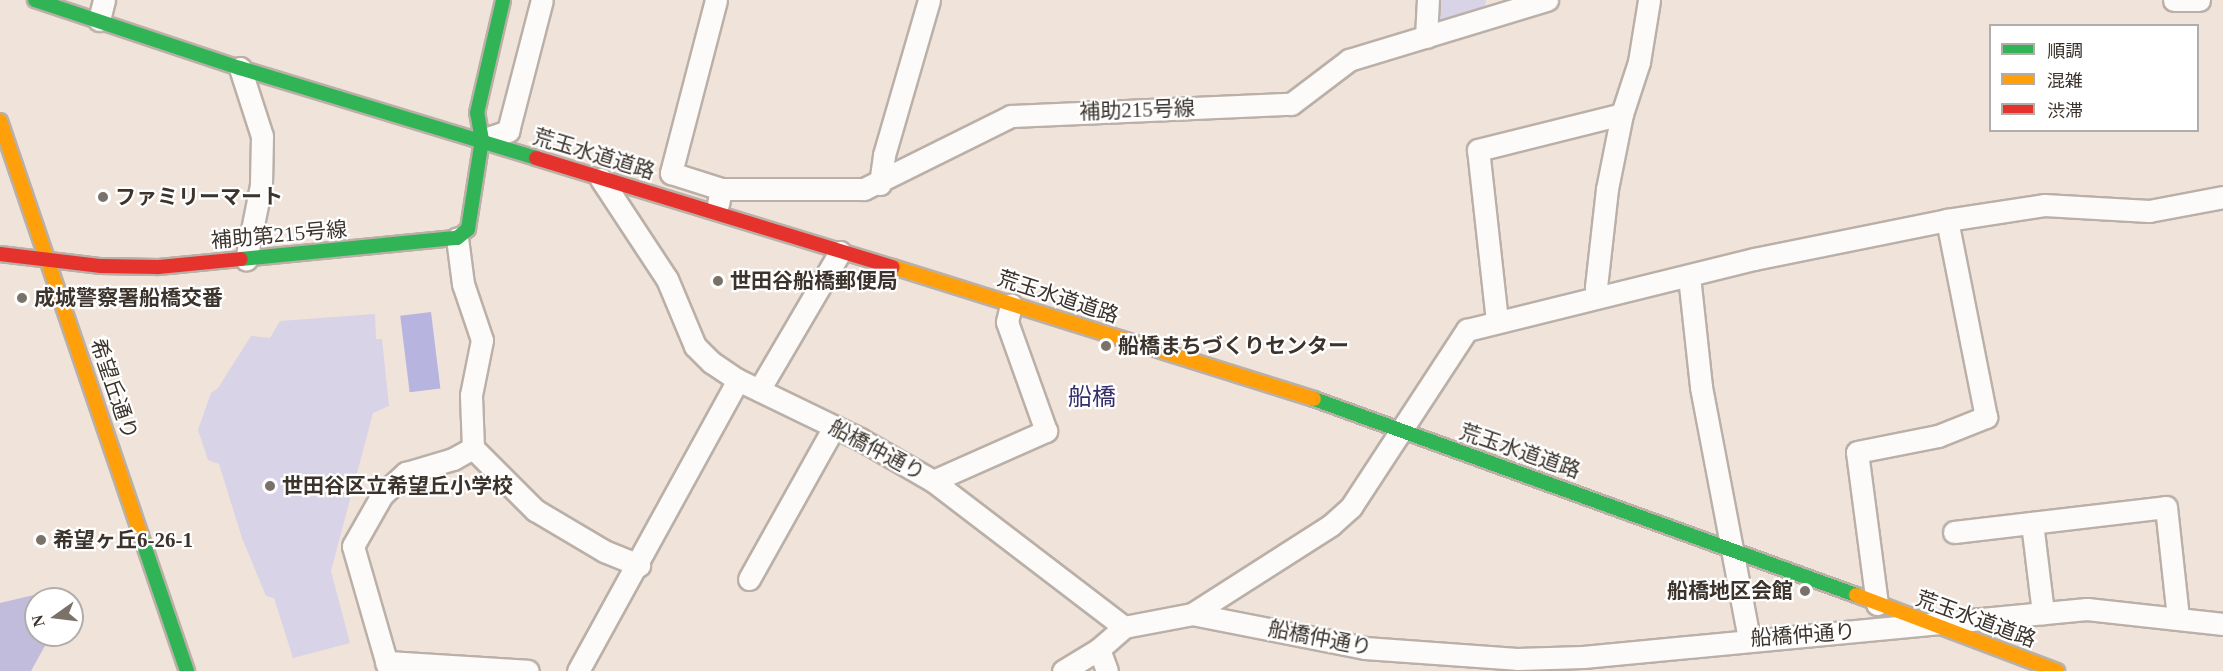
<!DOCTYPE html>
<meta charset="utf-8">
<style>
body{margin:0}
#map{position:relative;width:2223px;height:671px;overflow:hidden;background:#f0e3d9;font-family:"Times New Roman","Noto Sans JP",serif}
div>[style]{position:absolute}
.green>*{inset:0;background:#d8d3e7}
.forest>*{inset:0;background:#c2bcdc}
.water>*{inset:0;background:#b8b4e0;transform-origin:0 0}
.roads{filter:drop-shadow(2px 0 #bab0a8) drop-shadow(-2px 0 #bab0a8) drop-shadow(0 2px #bab0a8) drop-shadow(0 -2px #bab0a8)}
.street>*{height:21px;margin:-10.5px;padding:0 10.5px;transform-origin:10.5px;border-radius:10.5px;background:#fdfbf9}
.fast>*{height:14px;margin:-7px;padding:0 7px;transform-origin:7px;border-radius:7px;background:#30b455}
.slow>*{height:14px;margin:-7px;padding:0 7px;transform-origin:7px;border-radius:7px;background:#ff9f0a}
.jam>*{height:14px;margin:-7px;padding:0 7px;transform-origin:7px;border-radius:7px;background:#e5322d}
.dots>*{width:16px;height:16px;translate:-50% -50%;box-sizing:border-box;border:3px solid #fff;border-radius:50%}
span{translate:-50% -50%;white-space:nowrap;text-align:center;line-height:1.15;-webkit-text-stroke:4.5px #fff;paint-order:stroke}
.street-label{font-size:21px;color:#3b332c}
.poi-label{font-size:21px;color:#3b332c;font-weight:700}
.left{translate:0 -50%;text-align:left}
.right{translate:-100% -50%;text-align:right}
.quarter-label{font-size:24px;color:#342e69}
.legend{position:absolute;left:1989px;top:24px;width:210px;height:108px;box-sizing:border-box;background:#fff;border:2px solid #b1adab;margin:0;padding:8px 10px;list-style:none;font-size:18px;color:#3b332c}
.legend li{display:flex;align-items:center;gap:12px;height:30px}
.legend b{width:30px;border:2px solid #b1adab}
.north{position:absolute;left:24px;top:587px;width:60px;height:60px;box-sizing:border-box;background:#fff;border:2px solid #b1adab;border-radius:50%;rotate:256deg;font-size:16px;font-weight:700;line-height:24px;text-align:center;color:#3b332c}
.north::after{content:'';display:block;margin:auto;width:21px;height:27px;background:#7a7169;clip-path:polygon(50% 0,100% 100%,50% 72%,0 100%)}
</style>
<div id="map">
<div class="green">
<i style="clip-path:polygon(1432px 0,1486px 0,1483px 17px,1428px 34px)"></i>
<i style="clip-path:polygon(375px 314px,376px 339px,382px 339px,389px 406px,373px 413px,331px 571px,350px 643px,293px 658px,274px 598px,266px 596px,242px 538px,219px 464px,208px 460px,198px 430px,211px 393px,218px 388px,251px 336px,270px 338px,280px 321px)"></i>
</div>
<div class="forest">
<i style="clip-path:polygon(55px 590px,56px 599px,36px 599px,36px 635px,51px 635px,31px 671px,0 671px,0 603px)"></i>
</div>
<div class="water">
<i style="left:431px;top:312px;width:77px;height:31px;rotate:83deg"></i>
</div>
<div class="roads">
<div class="street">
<i style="left:716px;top:0;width:179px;rotate:104.6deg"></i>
<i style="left:671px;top:173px;width:52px;rotate:17.7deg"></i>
<i style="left:721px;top:189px;width:15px;rotate:101deg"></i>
<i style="left:2174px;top:0;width:25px"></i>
<i style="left:99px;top:20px;width:21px;rotate:-76deg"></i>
<i style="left:1426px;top:37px;width:37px;rotate:-87deg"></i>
<i style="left:240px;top:68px;width:71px;rotate:72.1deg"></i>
<i style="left:262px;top:136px;width:49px;rotate:91.2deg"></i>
<i style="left:261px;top:185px;width:76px;rotate:101.3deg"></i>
<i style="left:482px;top:140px;width:28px;rotate:-19deg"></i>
<i style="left:508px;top:131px;width:135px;rotate:-75.5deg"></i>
<i style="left:601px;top:179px;width:120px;rotate:56.6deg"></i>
<i style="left:667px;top:279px;width:73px;rotate:67.3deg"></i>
<i style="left:695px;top:346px;width:23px;rotate:45deg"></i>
<i style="left:711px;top:362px;width:32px;rotate:34deg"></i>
<i style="left:738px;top:380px;width:136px;rotate:25.8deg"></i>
<i style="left:860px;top:439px;width:84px;rotate:29.9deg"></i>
<i style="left:933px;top:481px;width:240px;rotate:37.4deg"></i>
<i style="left:1124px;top:627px;width:69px;rotate:-10.8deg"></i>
<i style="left:1192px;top:614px;width:176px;rotate:11.1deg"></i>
<i style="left:1365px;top:648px;width:152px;rotate:4.1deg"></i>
<i style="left:1517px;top:659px;width:66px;rotate:-1.7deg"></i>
<i style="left:1583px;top:657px;width:506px;rotate:-5.44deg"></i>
<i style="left:2087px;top:609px;width:137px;rotate:6.3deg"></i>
<i style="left:880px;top:184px;width:29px;rotate:-82deg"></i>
<i style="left:884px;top:155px;width:161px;rotate:-73.8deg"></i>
<i style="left:721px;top:189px;width:143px"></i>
<i style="left:864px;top:189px;width:164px;rotate:-26.4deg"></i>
<i style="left:1011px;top:116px;width:280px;rotate:-2.5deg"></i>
<i style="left:1291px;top:104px;width:73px;rotate:-37.2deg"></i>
<i style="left:1349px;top:60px;width:207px;rotate:-16.9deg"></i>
<i style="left:1689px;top:276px;width:112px;rotate:83.8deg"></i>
<i style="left:1701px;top:387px;width:256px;rotate:79.2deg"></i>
<i style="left:1598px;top:297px;width:10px;rotate:-101deg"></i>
<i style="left:1596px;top:287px;width:99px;rotate:-83.6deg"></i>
<i style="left:1607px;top:189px;width:76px;rotate:-78.7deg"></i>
<i style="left:1622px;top:114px;width:55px;rotate:-71.9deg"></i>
<i style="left:1639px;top:62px;width:63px;rotate:-80.8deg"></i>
<i style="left:1497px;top:321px;width:172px;rotate:-96.3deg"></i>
<i style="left:1478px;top:150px;width:148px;rotate:-14deg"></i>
<i style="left:759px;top:390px;width:160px;rotate:-59.6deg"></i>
<i style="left:473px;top:448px;width:88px;rotate:45deg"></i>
<i style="left:535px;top:510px;width:80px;rotate:30.7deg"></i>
<i style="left:604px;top:551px;width:38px;rotate:22deg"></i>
<i style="left:933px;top:481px;width:124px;rotate:-23.9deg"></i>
<i style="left:1046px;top:431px;width:116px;rotate:-109.7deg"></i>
<i style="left:1007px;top:322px;width:18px;rotate:-77deg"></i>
<i style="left:2032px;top:523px;width:91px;rotate:83deg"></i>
<i style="left:1954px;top:532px;width:213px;rotate:-6.7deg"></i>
<i style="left:2166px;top:507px;width:112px;rotate:83.8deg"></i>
<i style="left:749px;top:579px;width:174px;rotate:-60.8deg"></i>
<i style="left:1877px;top:604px;width:153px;rotate:-97.5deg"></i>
<i style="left:1857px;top:452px;width:83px;rotate:-11.2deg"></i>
<i style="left:1938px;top:436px;width:52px;rotate:-21.6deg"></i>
<i style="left:1986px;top:417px;width:201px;rotate:-101.2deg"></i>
<i style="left:1192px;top:614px;width:165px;rotate:-32.6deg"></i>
<i style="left:1331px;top:525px;width:27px;rotate:-42deg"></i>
<i style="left:1351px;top:507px;width:212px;rotate:-56.8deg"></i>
<i style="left:1467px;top:330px;width:296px;rotate:-13.9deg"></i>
<i style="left:1754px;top:259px;width:197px;rotate:-11.4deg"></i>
<i style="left:1947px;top:220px;width:98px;rotate:-8.8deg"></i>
<i style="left:2044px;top:205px;width:105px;rotate:3.3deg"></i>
<i style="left:2149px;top:211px;width:75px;rotate:-10.7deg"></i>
<i style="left:1099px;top:649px;width:23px;rotate:70deg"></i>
<i style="left:386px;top:662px;width:142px;rotate:3.6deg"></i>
<i style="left:389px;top:671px;width:130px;rotate:-106.1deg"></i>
<i style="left:353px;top:546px;width:59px;rotate:-60.4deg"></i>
<i style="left:382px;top:495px;width:33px;rotate:-43deg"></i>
<i style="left:406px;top:473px;width:49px;rotate:-16.6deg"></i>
<i style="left:453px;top:459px;width:23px;rotate:-29deg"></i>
<i style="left:473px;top:448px;width:53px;rotate:-92.2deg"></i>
<i style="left:471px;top:395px;width:56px;rotate:-78.7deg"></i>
<i style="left:482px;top:340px;width:59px;rotate:-108.7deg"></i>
<i style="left:463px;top:284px;width:46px;rotate:-97.4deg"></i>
<i style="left:578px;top:671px;width:332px;rotate:-61.2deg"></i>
<i style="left:1063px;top:671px;width:42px;rotate:-31.4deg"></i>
<i style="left:1099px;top:649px;width:33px;rotate:-41deg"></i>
</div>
<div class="fast">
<i style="left:35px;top:0;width:216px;rotate:18.4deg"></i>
<i style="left:240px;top:68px;width:309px;rotate:16.9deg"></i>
<i style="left:241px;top:259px;width:217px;rotate:-5.6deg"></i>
<i style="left:457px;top:238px;width:14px;rotate:-39deg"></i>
<i style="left:468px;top:229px;width:90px;rotate:-81.1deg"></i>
<i style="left:482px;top:140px;width:27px;rotate:-100deg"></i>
<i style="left:477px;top:113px;width:116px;rotate:-77deg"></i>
<i style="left:1314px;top:399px;width:576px;rotate:19.88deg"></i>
<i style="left:141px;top:536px;width:143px;rotate:71.2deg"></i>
</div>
<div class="slow">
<i style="left:0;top:121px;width:438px;rotate:71.2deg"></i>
<i style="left:893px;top:267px;width:441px;rotate:17.4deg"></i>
<i style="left:1856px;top:595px;width:215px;rotate:20.7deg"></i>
</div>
<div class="jam">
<i style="left:536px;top:158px;width:373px;rotate:17deg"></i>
<i style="left:0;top:254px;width:102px;rotate:6.8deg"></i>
<i style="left:101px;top:266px;width:57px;rotate:1deg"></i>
<i style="left:158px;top:267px;width:83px;rotate:-5.5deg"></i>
</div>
</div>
<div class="dots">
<i style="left:103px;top:197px;background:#7a7169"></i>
<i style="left:718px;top:281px;background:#7a7169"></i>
<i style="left:22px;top:298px;background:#7a7169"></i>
<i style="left:1106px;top:346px;background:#7a7169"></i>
<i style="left:270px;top:486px;background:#7a7169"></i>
<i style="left:41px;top:540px;background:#7a7169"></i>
<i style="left:1805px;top:591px;background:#7a7169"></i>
</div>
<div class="street-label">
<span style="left:1137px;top:110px;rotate:-2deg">補助215号線</span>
<span style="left:594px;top:154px;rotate:17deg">荒玉水道道路</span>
<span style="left:279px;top:235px;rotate:-5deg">補助第215号線</span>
<span style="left:1058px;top:297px;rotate:18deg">荒玉水道道路</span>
<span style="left:114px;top:389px;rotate:71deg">希望丘通り</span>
<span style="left:877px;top:450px;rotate:28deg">船橋仲通り</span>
<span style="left:1520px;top:451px;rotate:19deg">荒玉水道道路</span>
<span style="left:1976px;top:619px;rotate:20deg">荒玉水道道路</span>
<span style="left:1803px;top:635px;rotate:-4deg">船橋仲通り</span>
<span style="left:1320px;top:638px;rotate:11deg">船橋仲通り</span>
</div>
<div class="poi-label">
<span class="left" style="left:115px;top:197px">ファミリーマート</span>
<span class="left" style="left:730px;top:281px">世田谷船橋郵便局</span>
<span class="left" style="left:34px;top:298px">成城警察署船橋交番</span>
<span class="left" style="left:1118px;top:346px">船橋まちづくりセンター</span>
<span class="left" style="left:282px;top:486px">世田谷区立希望丘小学校</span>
<span class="left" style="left:53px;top:540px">希望ヶ丘6-26-1</span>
<span class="right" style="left:1793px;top:591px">船橋地区会館</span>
</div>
<div class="quarter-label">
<span style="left:1092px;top:398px">船橋</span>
</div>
<ul class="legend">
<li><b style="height:8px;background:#30b455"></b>順調</li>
<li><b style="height:8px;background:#ff9f0a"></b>混雑</li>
<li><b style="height:8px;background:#e5322d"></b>渋滞</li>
</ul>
<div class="north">N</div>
</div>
